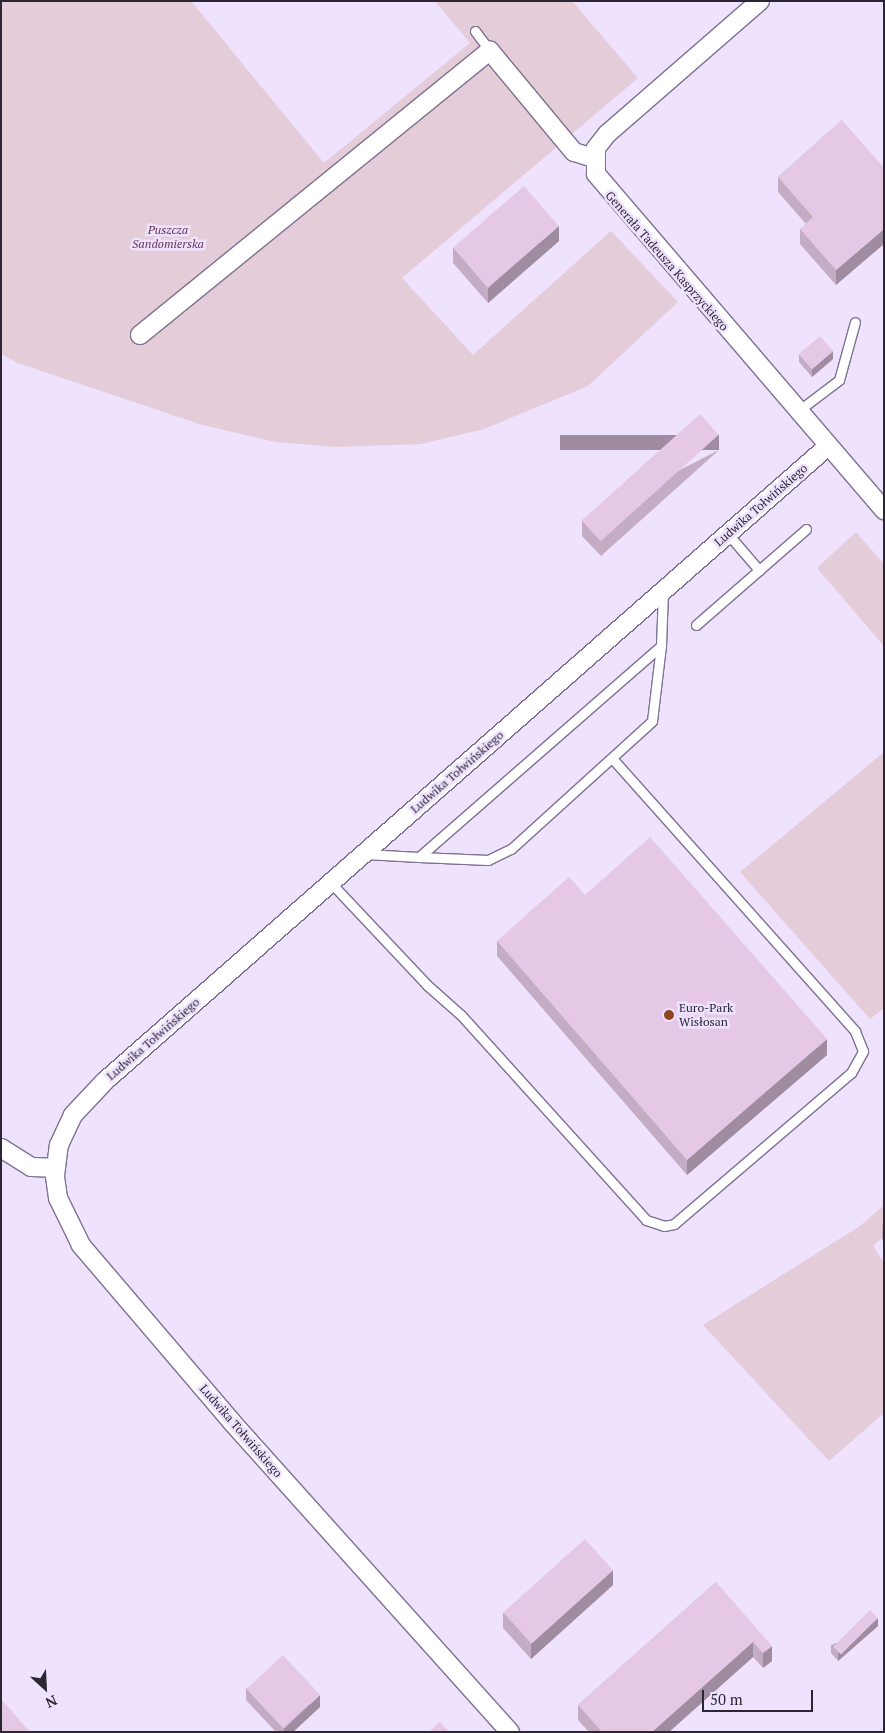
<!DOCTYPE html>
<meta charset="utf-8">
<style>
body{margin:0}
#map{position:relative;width:885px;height:1733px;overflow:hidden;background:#eee2ff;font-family:"PT Serif",serif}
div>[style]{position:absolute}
.green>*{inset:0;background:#e4ccd8}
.roads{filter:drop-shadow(1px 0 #7f7291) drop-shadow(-1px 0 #7f7291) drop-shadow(0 1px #7f7291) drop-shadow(0 -1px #7f7291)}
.lane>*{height:9px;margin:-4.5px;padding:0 4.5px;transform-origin:4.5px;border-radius:4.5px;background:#fff}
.street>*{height:18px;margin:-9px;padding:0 9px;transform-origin:9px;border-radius:9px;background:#fff}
.wall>*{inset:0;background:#c4acc5}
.shaded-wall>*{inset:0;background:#a08ca0;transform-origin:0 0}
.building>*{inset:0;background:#e4c8e5;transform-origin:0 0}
.dots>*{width:14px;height:14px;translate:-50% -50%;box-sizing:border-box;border:2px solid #eee2ff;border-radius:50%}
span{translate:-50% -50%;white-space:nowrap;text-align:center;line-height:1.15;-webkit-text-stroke:5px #eee2ff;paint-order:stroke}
.park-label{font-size:12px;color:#683753;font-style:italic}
.street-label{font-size:12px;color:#2c2633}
.poi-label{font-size:12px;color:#2c2633}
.left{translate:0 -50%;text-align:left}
.frame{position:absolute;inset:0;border:2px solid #2c2633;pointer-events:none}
.north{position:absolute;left:20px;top:1663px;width:50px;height:50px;-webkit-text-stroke:4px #eee2ff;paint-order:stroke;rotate:155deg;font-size:14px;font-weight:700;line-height:20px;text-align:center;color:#2c2633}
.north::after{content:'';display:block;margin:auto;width:18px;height:22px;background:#2c2633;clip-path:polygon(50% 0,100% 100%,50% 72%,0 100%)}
.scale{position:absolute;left:702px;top:1690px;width:111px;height:22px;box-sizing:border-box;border:2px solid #2c2633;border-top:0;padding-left:6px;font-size:15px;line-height:18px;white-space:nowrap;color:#2c2633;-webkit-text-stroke:4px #eee2ff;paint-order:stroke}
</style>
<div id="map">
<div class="green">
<i style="clip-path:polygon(1px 1px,191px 1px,324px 163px,470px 43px,435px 1px,572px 1px,638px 78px,402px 278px,473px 355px,611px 231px,678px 302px,588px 386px,484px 429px,421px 444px,335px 447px,275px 442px,199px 424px,18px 363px,1px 354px)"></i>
<i style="clip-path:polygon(856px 532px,884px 564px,884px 646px,817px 568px)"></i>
<i style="clip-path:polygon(884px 752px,884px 1008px,870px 1019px,740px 872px)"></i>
<i style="clip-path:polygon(884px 1205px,884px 1236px,873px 1246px,884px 1263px,884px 1413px,829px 1461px,703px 1325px,860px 1226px)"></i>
</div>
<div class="roads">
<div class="lane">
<i style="left:475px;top:31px;width:25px;rotate:53deg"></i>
<i style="left:798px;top:411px;width:51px;rotate:-37.1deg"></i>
<i style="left:839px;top:380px;width:60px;rotate:-74.6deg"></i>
<i style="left:728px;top:534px;width:48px;rotate:49.3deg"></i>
<i style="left:696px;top:625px;width:146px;rotate:-41.1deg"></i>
<i style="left:365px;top:854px;width:54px;rotate:3.2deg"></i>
<i style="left:419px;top:857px;width:321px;rotate:-41.1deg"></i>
<i style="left:661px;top:646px;width:54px;rotate:-87.9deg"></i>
<i style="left:419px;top:857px;width:69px;rotate:2.5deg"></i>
<i style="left:488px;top:860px;width:25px;rotate:-26deg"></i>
<i style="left:511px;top:849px;width:190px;rotate:-42.2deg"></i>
<i style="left:652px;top:721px;width:76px;rotate:-83.2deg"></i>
<i style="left:331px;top:883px;width:140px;rotate:46.7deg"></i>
<i style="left:427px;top:985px;width:45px;rotate:41.4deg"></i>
<i style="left:461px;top:1015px;width:276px;rotate:47.9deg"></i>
<i style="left:646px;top:1220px;width:19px;rotate:18deg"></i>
<i style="left:664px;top:1226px;width:10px;rotate:-11deg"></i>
<i style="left:674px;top:1224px;width:233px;rotate:-40.5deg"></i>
<i style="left:851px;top:1073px;width:25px;rotate:-61deg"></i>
<i style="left:863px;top:1051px;width:22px;rotate:-112deg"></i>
<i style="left:855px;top:1031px;width:364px;rotate:-131.7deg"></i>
</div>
<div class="street">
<i style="left:760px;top:1px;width:203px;rotate:139deg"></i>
<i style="left:607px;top:134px;width:18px;rotate:128deg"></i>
<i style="left:596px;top:148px;width:26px;rotate:90deg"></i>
<i style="left:596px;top:174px;width:443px;rotate:49.4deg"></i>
<i style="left:140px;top:335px;width:451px;rotate:-39.1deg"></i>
<i style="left:490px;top:51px;width:131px;rotate:50.3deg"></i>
<i style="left:574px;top:152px;width:21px;rotate:17deg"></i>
<i style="left:1px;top:1148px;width:36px;rotate:32deg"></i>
<i style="left:31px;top:1167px;width:24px;rotate:2deg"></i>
<i style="left:510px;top:1732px;width:416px;rotate:-131.9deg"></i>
<i style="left:232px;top:1422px;width:233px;rotate:-130.5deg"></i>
<i style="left:81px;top:1245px;width:52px;rotate:-116.1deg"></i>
<i style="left:58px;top:1198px;width:22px;rotate:-98deg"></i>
<i style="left:55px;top:1176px;width:31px;rotate:-83deg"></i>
<i style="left:59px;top:1145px;width:33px;rotate:-65deg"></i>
<i style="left:73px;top:1115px;width:47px;rotate:-46.7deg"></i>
<i style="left:105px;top:1081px;width:962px;rotate:-41.29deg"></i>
</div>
</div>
<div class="wall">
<i style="clip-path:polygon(842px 120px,836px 285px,800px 244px,800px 229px,806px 224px,778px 192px,778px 177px)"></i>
<i style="clip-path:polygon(559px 241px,488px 303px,453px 263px,453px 248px)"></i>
<i style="clip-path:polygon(799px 354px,833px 359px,812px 377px,799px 362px)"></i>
<i style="clip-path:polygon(719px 450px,601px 556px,582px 536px,582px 520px)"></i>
<i style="clip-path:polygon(585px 895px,827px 1055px,687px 1175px,497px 956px,497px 941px)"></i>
<i style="clip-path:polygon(884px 1224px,884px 1242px,882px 1240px,882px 1225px)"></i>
<i style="clip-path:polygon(716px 1582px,772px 1661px,763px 1668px,753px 1657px,669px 1732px,589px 1732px,578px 1720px,578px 1705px)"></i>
<i style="clip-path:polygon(613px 1585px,531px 1659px,503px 1628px,503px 1613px)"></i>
<i style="clip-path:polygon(878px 1626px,838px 1661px,831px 1653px,831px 1645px)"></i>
<i style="clip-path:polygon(246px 1688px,320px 1707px,293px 1732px,276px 1732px,246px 1700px)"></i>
</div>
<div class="shaded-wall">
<i style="clip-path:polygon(559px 226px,559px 241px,488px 303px,488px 288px)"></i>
<i style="clip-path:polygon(884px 229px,884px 244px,836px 285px,836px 270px)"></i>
<i style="clip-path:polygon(833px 351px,833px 359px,812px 377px,812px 369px)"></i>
<i style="left:719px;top:435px;width:15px;height:159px;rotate:90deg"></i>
<i style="clip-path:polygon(827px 1039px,827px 1055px,687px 1175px,687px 1160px)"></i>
<i style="clip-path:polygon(613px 1570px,613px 1585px,531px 1659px,531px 1644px)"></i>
<i style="clip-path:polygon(878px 1618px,878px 1626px,838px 1661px,838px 1654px)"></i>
<i style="clip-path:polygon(753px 1642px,753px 1657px,669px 1732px,652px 1732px)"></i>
<i style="clip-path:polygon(772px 1646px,772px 1661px,763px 1668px,763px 1653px)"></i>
<i style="clip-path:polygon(320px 1695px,320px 1707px,293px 1732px,284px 1732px,284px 1729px)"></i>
</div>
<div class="building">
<i style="clip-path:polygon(842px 120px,884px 168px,884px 229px,836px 270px,800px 229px,813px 217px,778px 177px)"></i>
<i style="left:524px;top:186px;width:53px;height:94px;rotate:49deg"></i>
<i style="left:820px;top:336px;width:20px;height:28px;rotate:49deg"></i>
<i style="left:700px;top:414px;width:28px;height:159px;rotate:48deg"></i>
<i style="clip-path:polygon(650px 837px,827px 1039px,687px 1160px,497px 941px,569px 877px,585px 895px)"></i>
<i style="left:585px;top:1539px;width:42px;height:110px;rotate:48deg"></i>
<i style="clip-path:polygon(716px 1582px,772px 1646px,763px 1653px,753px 1642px,652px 1732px,602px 1732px,578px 1705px)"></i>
<i style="left:870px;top:1610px;width:11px;height:52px;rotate:45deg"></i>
<i style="left:283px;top:1655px;width:54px;height:50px;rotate:47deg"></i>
<i style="clip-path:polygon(1px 1699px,30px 1732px,1px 1732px)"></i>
<i style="clip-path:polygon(440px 1722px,449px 1732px,429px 1732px)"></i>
</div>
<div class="dots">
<i style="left:669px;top:1015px;background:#8d4720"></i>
</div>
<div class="park-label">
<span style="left:168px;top:237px">Puszcza<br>Sandomierska</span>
</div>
<div class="street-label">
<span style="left:667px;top:261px;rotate:49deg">Generała Tadeusza Kasprzyckiego</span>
<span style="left:761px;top:505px;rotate:-41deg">Ludwika Tołwińskiego</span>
<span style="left:457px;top:772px;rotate:-41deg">Ludwika Tołwińskiego</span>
<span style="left:153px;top:1039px;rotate:-41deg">Ludwika Tołwińskiego</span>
<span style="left:241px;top:1431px;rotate:49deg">Ludwika Tołwińskiego</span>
</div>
<div class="poi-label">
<span class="left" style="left:679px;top:1015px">Euro-Park<br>Wisłosan</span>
</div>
<div class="frame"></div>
<div class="north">N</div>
<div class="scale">50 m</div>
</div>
